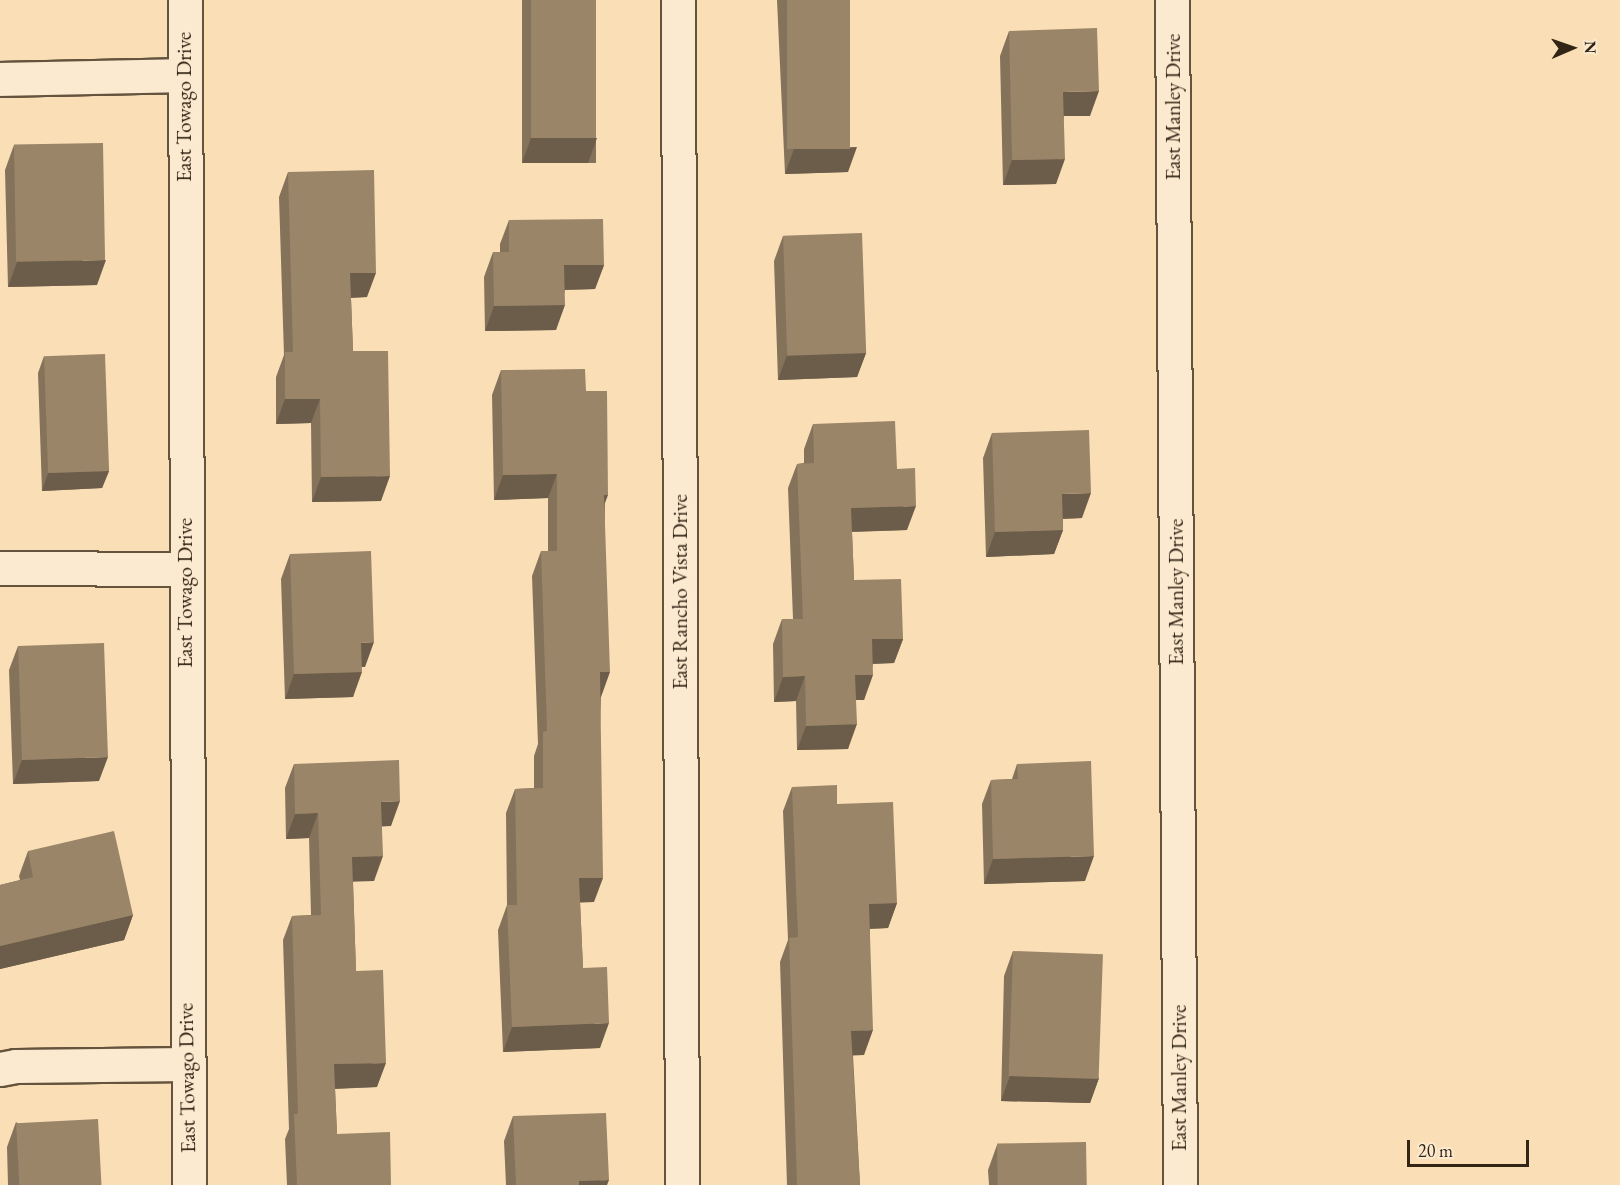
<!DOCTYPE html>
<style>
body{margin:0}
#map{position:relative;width:1620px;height:1185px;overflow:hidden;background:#fadeb6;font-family:"EB Garamond",serif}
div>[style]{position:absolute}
.roads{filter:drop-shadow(2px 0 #64533d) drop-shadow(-2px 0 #64533d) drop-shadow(0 2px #64533d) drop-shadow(0 -2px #64533d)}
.street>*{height:33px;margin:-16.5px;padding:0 16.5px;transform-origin:16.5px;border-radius:16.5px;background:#fcead0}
.wall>*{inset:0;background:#84725a;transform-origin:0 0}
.shaded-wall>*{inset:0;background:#6c5d4a}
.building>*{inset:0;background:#9a8569;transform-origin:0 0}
span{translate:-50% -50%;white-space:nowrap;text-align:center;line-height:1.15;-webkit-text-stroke:5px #fcead0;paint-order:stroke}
.street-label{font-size:21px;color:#322515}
.north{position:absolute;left:1542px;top:18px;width:60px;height:60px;-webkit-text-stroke:4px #fcead0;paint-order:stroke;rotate:88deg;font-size:16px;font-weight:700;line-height:24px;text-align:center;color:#322515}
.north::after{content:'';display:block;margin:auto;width:21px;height:27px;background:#322515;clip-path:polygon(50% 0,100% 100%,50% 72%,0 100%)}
.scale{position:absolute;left:1407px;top:1140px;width:122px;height:27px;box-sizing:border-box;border:3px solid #322515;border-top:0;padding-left:8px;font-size:18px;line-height:21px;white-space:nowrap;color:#322515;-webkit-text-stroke:4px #fcead0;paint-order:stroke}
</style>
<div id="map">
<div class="roads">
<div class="street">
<i style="left:185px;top:0;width:1185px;rotate:89.81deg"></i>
<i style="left:678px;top:0;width:1185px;rotate:89.81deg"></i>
<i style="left:1172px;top:0;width:1185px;rotate:89.61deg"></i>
<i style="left:0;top:79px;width:184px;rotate:-1.2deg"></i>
<i style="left:0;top:568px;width:185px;rotate:0.3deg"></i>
<i style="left:0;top:1069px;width:16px;rotate:-11deg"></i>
<i style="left:16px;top:1066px;width:171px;rotate:-0.7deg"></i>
</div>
</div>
<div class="wall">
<i style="left:522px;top:0;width:74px;height:163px"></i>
<i style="clip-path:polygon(777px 0,850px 0,848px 172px,785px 174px)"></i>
<i style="clip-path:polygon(1009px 31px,1090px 116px,1064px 116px,1056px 184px,1003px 185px,1000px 56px)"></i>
<i style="clip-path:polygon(14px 145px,97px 285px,8px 287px,5px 170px)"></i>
<i style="clip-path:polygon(288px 172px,367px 297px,351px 298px,353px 351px,381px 501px,312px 502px,311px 423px,276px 424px,276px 377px,284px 355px,279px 197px)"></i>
<i style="clip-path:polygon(509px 220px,604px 265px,595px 289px,565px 290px,556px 330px,485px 331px,484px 277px,493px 252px,500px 252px,500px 244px)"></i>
<i style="clip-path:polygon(783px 236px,866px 353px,857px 377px,778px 380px,774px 261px)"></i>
<i style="clip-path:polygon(44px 356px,109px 471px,102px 488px,42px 491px,38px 373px)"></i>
<i style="clip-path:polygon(501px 370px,586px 391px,605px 505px,601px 697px,594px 902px,580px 902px,583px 968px,600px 1048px,503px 1052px,498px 930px,507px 905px,506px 813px,515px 789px,534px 788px,534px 756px,538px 744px,532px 576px,541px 551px,548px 551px,548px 498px,494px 500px,492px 395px)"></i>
<i style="clip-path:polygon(813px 424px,897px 469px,907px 530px,852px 532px,854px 580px,903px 639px,894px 663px,873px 664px,864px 700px,856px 700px,848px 749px,797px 750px,796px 701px,774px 702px,773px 644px,782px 619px,793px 619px,788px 488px,797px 464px,804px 463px,804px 449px)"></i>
<i style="clip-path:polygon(992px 433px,1082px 518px,1063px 519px,1063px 530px,1054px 554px,986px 557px,983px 458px)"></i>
<i style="clip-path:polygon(290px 554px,365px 667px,361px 667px,353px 697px,285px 699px,281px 579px)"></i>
<i style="clip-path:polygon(18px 646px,99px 781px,13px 784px,9px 670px)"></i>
<i style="clip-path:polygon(294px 764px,391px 826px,382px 826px,374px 881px,353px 881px,356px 971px,377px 1087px,335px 1089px,337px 1134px,391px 1185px,287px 1185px,285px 1139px,289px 1129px,283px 940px,292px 916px,311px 915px,309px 838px,286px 839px,285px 788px)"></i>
<i style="clip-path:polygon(1017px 764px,1085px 881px,984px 884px,982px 804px,991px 780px,1012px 779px)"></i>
<i style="clip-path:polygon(792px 787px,837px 804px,897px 903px,888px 928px,870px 929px,864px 1055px,853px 1055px,860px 1185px,787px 1185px,780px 962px,788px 940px,783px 811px)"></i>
<i style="clip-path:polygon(28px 851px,133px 915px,124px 940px,0 969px,0 885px,20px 880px,19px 876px)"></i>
<i style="clip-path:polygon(1013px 951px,1099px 1078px,1090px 1103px,1001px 1101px,1004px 976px)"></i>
<i style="clip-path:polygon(513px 1116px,607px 1185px,506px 1185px,504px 1141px)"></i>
<i style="clip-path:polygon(16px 1122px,101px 1185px,8px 1185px,7px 1147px)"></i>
<i style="clip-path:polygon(997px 1145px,1087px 1185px,989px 1185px,988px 1170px)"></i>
</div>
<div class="shaded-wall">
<i style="clip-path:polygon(1099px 91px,1090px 116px,1054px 116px,1063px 92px)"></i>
<i style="clip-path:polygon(531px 138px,597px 138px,588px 163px,522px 163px)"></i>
<i style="clip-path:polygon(857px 147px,848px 172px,785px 174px,794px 149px)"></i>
<i style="clip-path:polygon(1065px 159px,1056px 184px,1003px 185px,1012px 160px)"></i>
<i style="clip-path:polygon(106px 260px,97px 285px,8px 287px,17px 262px)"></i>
<i style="clip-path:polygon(564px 265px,604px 265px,595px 289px,555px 290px)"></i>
<i style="clip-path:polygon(350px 273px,376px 273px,367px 297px,341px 298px)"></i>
<i style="clip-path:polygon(565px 305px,556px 330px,485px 331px,494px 306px)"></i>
<i style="clip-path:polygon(866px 353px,857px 377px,778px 380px,787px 355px)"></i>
<i style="clip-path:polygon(285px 399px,320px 399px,311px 423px,276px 424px)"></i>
<i style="clip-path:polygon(109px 471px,102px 488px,42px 491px,48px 473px)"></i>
<i style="clip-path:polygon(557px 474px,548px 498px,494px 500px,503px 475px)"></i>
<i style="clip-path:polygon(390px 476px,381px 501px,312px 502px,321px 477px)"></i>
<i style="clip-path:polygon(1091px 493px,1082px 518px,1053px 519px,1062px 494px)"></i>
<i style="clip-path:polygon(604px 495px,608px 495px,599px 519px)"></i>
<i style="clip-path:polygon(916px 506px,907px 530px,842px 532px,851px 508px)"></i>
<i style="clip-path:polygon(1063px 530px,1054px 554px,986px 557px,995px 532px)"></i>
<i style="clip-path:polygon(872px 639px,903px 639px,894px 663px,863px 664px)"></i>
<i style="clip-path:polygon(374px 642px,365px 667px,352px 667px,361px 643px)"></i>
<i style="clip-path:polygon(362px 672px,353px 697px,285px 699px,294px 674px)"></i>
<i style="clip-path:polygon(600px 672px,610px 672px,601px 697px,591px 697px)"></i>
<i style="clip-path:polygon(855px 675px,873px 675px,864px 700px,846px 700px)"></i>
<i style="clip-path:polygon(805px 676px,796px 701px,774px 702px,783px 677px)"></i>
<i style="clip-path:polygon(857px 724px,848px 749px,797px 750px,806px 726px)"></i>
<i style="clip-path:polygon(108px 757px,99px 781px,13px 784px,22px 760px)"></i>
<i style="clip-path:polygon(400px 801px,391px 826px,372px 827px,381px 802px)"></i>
<i style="clip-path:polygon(318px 813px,309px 838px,286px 839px,295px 814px)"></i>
<i style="clip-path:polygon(383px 856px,374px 881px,343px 882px,352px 857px)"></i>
<i style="clip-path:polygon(1094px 856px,1085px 881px,984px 884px,993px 859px)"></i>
<i style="clip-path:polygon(579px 878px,603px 878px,594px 902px,570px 903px)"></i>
<i style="clip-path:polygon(897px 903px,888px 928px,860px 929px,869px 904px)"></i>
<i style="clip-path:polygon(133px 915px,124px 940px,0 969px,0 946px)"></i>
<i style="clip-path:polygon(609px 1023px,600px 1048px,503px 1052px,512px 1027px)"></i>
<i style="clip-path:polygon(873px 1030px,864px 1055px,842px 1056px,851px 1031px)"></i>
<i style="clip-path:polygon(386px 1063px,377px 1087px,325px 1089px,334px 1064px)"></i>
<i style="clip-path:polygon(1010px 1076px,1099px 1078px,1090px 1103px,1001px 1101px)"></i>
<i style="clip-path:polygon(609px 1180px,607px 1185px,578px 1185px,579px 1181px)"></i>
</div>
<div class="building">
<i style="left:531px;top:0;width:65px;height:138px"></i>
<i style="left:787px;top:0;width:63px;height:149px"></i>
<i style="clip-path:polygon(1097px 28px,1099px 91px,1063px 92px,1065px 159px,1012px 160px,1009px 31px)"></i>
<i style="left:103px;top:143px;width:117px;height:89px;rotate:89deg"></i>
<i style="clip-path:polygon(374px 170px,376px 273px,350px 273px,353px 351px,388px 351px,390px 476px,321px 477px,320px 399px,285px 399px,285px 352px,293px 352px,288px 172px)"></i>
<i style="clip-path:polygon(603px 219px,604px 265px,564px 265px,565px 305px,494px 306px,493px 252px,509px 252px,509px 220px)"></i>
<i style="left:862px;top:233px;width:120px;height:79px;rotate:88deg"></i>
<i style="left:105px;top:354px;width:117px;height:61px;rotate:88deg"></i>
<i style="clip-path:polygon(585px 369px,586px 391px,607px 391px,608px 495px,604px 495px,610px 672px,600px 672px,603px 878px,579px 878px,583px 968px,607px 967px,609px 1023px,512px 1027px,507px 905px,517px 905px,515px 789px,543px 788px,543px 732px,547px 731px,541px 551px,557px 551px,557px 474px,503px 475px,501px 370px)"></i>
<i style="clip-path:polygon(895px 421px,897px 469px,915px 468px,916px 506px,851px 508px,854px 580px,901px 579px,903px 639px,872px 639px,873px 675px,855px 675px,857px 724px,806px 726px,805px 676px,783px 677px,782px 619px,803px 619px,797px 464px,814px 463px,813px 424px)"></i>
<i style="clip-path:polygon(1089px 430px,1091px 493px,1062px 494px,1063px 530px,995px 532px,992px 433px)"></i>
<i style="clip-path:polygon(371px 551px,374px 642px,361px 643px,362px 672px,294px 674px,290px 554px)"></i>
<i style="left:104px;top:643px;width:114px;height:86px;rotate:88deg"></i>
<i style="clip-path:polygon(399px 760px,400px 801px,381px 802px,383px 856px,352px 857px,356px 971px,383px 970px,386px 1063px,334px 1064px,337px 1134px,390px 1132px,391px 1185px,297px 1185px,294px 1114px,298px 1114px,292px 916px,321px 915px,318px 813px,295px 814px,294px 764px)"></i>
<i style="clip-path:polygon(1091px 761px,1094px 856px,993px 859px,991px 780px,1018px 779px,1017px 764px)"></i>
<i style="clip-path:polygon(837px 785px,837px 804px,893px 802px,897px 903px,869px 904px,873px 1030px,851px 1031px,860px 1185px,797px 1185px,789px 938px,798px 937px,792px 787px)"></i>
<i style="clip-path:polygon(114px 831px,133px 915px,0 946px,0 885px,33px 877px,28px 851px)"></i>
<i style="left:1013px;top:951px;width:90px;height:125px;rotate:2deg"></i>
<i style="clip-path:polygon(606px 1113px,609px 1180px,579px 1181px,579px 1185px,516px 1185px,513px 1116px)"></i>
<i style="left:98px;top:1119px;width:66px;height:82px;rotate:87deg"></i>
<i style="left:1086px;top:1142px;width:43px;height:89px;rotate:89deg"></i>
</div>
<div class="street-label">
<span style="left:184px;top:107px;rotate:-90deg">East Towago Drive</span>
<span style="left:1173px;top:107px;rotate:-90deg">East Manley Drive</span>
<span style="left:680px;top:592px;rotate:-90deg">East Rancho Vista Drive</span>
<span style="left:1176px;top:592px;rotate:-90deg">East Manley Drive</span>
<span style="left:185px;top:593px;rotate:-90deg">East Towago Drive</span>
<span style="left:187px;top:1078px;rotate:-91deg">East Towago Drive</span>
<span style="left:1179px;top:1078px;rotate:-90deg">East Manley Drive</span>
</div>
<div class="north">N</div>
<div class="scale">20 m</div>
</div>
